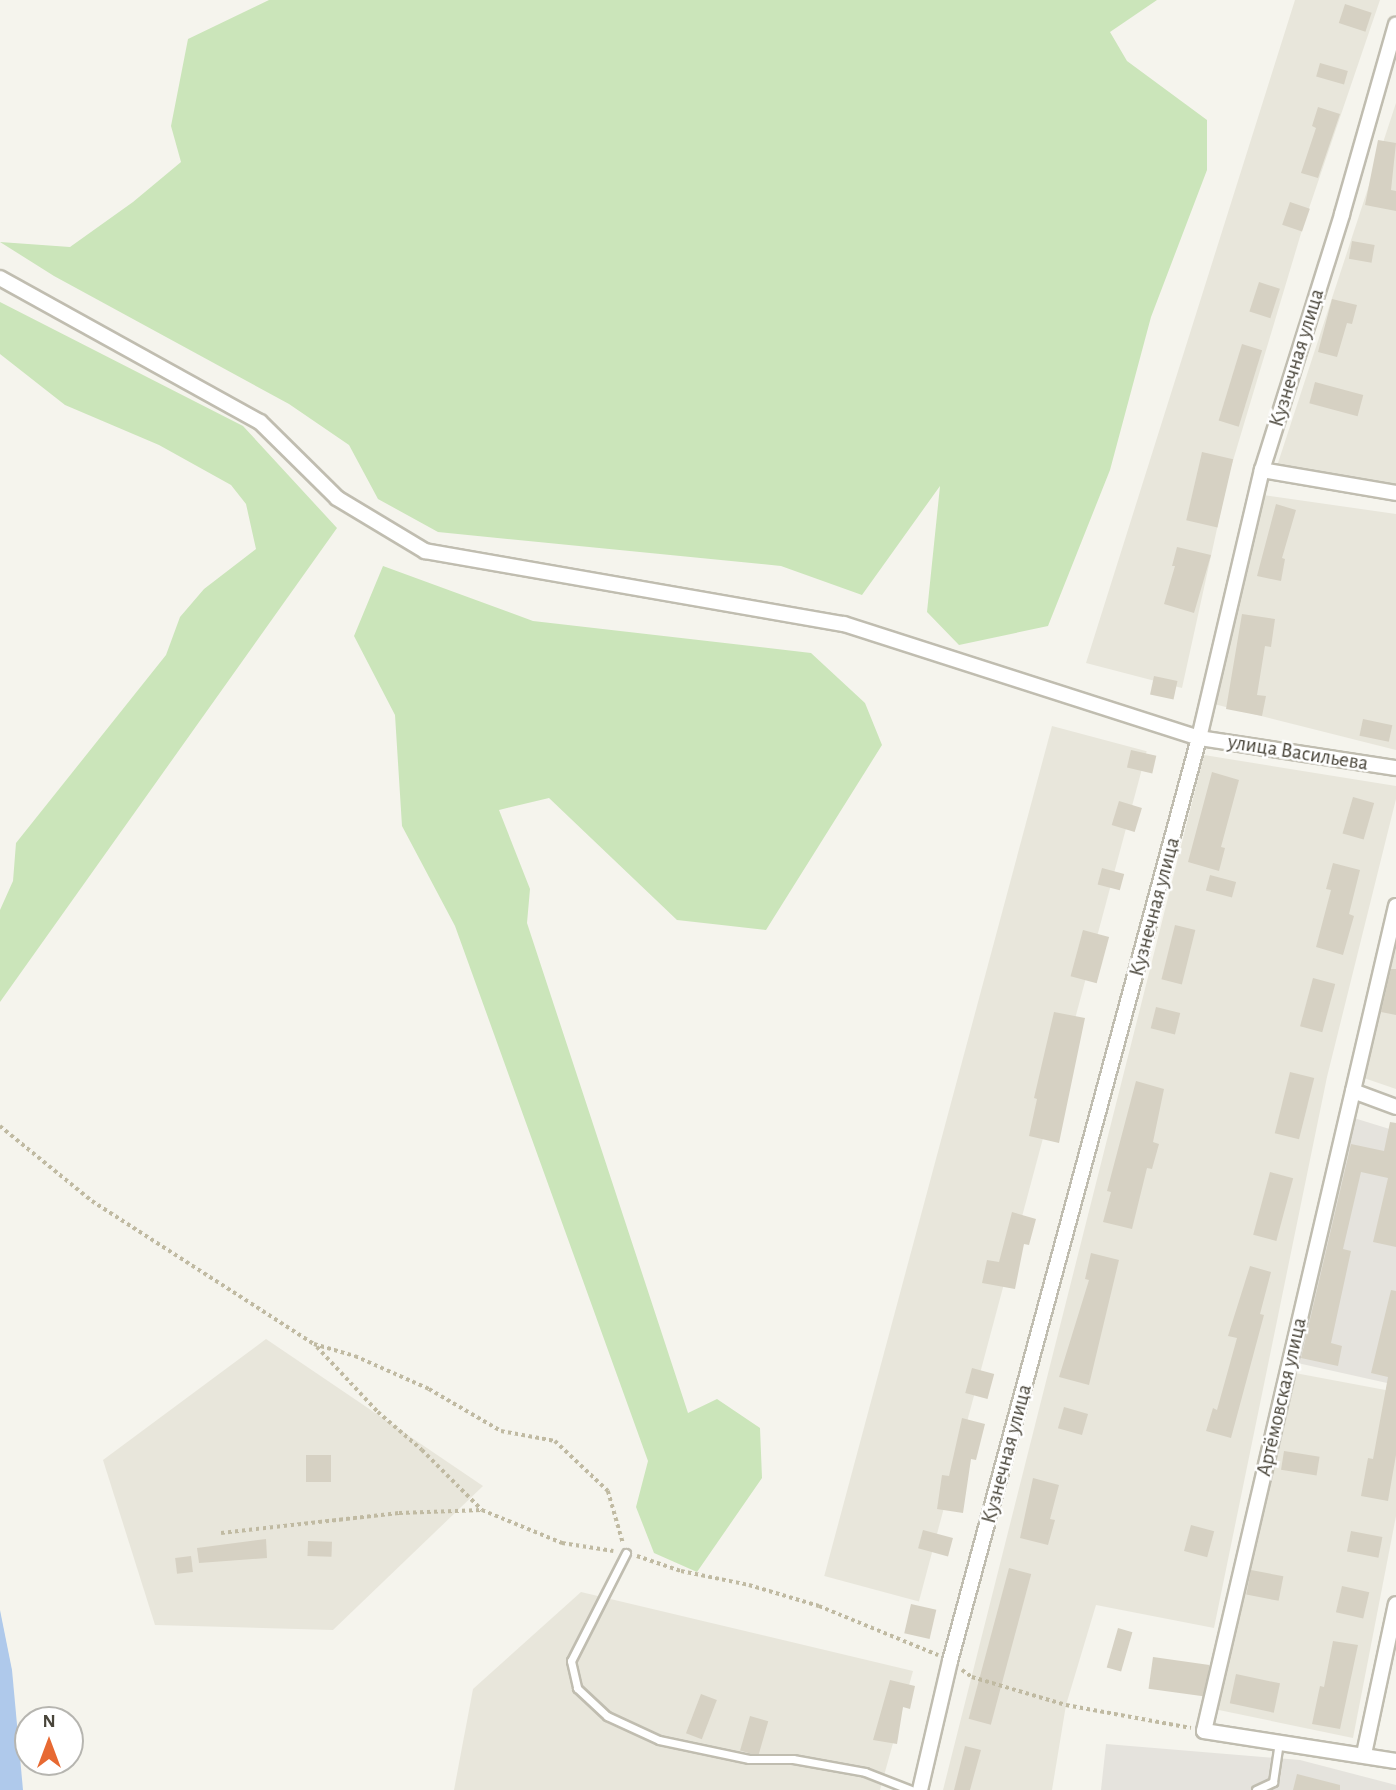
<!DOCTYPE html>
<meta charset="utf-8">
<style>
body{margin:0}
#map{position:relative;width:1396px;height:1790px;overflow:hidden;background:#f5f4ed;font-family:"Alegreya Sans",sans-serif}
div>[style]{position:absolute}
.residential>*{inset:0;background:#e8e6db;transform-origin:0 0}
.industrial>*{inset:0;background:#e5e3dd}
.green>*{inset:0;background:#cbe5ba}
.water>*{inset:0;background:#afc9eb}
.building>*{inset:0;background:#d6d1c3;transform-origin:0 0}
.path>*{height:3.5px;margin-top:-1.75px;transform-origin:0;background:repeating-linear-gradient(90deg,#c0baa2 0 3.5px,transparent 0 7px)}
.roads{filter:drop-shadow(2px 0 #c0bdb0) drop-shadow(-2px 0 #c0bdb0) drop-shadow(0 2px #c0bdb0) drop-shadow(0 -2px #c0bdb0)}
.lane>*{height:7px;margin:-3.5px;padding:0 3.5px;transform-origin:3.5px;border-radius:3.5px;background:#fff}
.street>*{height:14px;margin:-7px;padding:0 7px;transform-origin:7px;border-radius:7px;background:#fff}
span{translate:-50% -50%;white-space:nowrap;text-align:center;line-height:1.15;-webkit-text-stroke:5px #fff;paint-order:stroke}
.street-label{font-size:21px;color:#49453a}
.north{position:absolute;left:14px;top:1706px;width:70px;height:70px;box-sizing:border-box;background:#fff;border:2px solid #b6b5b0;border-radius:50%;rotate:0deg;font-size:19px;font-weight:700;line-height:28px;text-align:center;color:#49453a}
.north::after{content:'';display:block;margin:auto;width:24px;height:32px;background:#e76932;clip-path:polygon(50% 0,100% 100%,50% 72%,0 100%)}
</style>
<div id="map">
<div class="residential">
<i style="clip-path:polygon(1295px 0,1380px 0,1305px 220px,1229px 474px,1182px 688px,1086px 663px)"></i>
<i style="clip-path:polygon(1396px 103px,1396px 485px,1276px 469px)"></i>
<i style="clip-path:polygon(1263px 495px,1396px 514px,1396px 750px,1214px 704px)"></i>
<i style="left:1052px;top:726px;width:98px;height:880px;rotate:15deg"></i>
<i style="clip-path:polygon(1204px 755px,1396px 786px,1396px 799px,1327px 1077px,1214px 1628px,1096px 1605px,1066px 1705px,1052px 1790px,943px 1790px)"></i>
<i style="clip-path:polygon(1396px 942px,1396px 1089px,1361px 1077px)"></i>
<i style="clip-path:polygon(266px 1339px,483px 1486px,333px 1630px,155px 1625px,103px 1460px)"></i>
<i style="clip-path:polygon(1295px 1373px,1396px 1392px,1396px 1516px,1353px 1738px,1214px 1709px)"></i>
<i style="clip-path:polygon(581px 1592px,913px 1671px,880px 1790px,454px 1790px,473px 1689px)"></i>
</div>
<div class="industrial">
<i style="clip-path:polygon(1354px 1118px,1396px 1131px,1396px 1385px,1293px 1362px)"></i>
<i style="clip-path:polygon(1106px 1744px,1300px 1760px,1396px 1785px,1396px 1790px,1101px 1790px)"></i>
</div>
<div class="green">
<i style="clip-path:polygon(269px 0,1157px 0,1110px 32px,1127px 61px,1207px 120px,1207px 170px,1151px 317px,1110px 470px,1048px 626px,959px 645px,927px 612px,940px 486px,862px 595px,781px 566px,438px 532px,378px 499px,349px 445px,289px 404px,54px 276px,0 242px,70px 247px,133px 202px,181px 162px,171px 126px,188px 39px)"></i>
<i style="clip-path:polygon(0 302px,243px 426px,337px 528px,0 1002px,0 910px,13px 881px,16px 843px,166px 655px,180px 617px,204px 589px,256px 549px,246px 504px,231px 485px,159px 445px,65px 405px,0 354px)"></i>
<i style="clip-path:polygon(383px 566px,533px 621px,811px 653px,865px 703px,882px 745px,766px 930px,677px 920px,549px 798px,499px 810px,530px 889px,527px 923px,688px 1413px,717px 1399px,760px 1428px,762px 1478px,697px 1572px,654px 1553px,636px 1507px,648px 1461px,455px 926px,402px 826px,395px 715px,354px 636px)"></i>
</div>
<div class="water">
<i style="clip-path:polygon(0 1610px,12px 1670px,23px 1790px,0 1790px)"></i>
</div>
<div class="building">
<i style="left:1345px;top:4px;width:28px;height:20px;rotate:18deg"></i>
<i style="left:1320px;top:63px;width:29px;height:14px;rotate:16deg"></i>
<i style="clip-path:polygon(1318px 107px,1340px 114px,1318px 178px,1301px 173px,1316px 128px,1312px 126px)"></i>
<i style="clip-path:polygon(1378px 140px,1396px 143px,1391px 190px,1396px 191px,1396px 211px,1365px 205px)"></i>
<i style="left:1290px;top:202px;width:21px;height:24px;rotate:19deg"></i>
<i style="left:1352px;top:241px;width:23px;height:18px;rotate:10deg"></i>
<i style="left:1259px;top:282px;width:22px;height:31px;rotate:18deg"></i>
<i style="clip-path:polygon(1332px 299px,1357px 305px,1352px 324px,1347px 323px,1337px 357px,1318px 352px)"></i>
<i style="left:1242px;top:344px;width:21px;height:80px;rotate:17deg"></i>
<i style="left:1315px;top:382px;width:50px;height:22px;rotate:15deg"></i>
<i style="left:1202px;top:452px;width:32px;height:70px;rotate:13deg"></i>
<i style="clip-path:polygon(1276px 504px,1296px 510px,1282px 558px,1285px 559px,1281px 581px,1257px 576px)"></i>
<i style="clip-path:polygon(1177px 547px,1211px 555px,1194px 613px,1164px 604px,1175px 566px,1172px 566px)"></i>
<i style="clip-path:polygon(1242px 614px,1275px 619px,1271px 647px,1265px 646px,1257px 695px,1266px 696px,1262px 716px,1226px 709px)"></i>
<i style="left:1154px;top:676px;width:24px;height:19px;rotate:12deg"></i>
<i style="left:1363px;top:719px;width:30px;height:17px;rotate:12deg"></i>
<i style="left:1131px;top:750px;width:26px;height:18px;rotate:13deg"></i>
<i style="clip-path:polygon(1212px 772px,1239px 780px,1221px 847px,1225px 848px,1219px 871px,1188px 862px)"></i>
<i style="left:1353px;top:797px;width:22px;height:38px;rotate:16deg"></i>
<i style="left:1119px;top:801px;width:24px;height:25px;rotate:17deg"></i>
<i style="clip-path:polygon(1333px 863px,1360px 870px,1349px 914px,1354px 916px,1343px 955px,1316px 947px,1331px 890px,1326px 889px)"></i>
<i style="left:1102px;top:868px;width:23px;height:17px;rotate:15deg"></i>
<i style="left:1210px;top:875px;width:27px;height:16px;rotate:15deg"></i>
<i style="left:1175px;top:925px;width:21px;height:56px;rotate:14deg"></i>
<i style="left:1083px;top:930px;width:27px;height:48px;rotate:15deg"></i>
<i style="clip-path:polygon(1391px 969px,1396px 969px,1396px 1015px,1381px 1012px)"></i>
<i style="left:1313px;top:978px;width:23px;height:50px;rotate:15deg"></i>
<i style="left:1156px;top:1007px;width:25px;height:22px;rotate:14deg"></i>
<i style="clip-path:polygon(1054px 1012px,1085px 1018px,1059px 1143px,1029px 1136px,1037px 1099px,1034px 1098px)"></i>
<i style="left:1290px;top:1072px;width:25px;height:63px;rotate:14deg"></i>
<i style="clip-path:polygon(1136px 1081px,1164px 1089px,1153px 1142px,1159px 1144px,1152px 1169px,1147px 1168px,1132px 1229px,1103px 1222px,1111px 1192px,1107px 1191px)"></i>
<i style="clip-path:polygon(1390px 1122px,1396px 1123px,1396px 1247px,1373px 1242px,1388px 1178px,1361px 1172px,1343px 1249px,1351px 1251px,1331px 1343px,1342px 1346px,1338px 1366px,1301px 1358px,1351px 1144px,1384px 1151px)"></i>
<i style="left:1270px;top:1172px;width:24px;height:65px;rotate:15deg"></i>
<i style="clip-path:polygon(1012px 1212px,1036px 1219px,1029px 1245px,1024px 1244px,1015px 1289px,982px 1283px,987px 1260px,999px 1262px)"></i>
<i style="clip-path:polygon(1091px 1253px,1119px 1260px,1089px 1385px,1059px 1377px,1089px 1280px,1085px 1279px)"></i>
<i style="clip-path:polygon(1250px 1266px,1271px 1272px,1260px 1314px,1264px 1315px,1231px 1438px,1206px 1431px,1213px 1408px,1217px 1410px,1237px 1338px,1228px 1336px)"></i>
<i style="clip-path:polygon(1391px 1290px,1396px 1291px,1396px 1455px,1388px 1501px,1361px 1496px,1368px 1458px,1373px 1459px,1388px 1377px,1371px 1373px)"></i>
<i style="left:972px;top:1368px;width:23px;height:26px;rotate:15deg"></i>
<i style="left:1064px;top:1407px;width:25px;height:22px;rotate:16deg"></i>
<i style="clip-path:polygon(962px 1418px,985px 1424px,976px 1460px,971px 1459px,963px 1513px,937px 1509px,942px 1475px,949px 1476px)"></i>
<i style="left:1284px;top:1451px;width:36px;height:19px;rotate:9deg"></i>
<i style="left:306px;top:1455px;width:25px;height:27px"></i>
<i style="clip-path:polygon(1033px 1478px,1059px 1485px,1050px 1519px,1055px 1520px,1048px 1545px,1020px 1538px)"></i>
<i style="left:1191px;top:1525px;width:24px;height:27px;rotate:15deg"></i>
<i style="left:923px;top:1530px;width:31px;height:19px;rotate:15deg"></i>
<i style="left:1351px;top:1531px;width:32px;height:21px;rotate:11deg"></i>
<i style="clip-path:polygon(266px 1539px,267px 1558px,199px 1563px,197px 1548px)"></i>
<i style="left:308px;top:1541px;width:24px;height:15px;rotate:2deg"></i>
<i style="left:191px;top:1556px;width:16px;height:16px;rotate:83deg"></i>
<i style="left:1009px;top:1568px;width:23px;height:156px;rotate:15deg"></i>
<i style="left:1251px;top:1570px;width:33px;height:25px;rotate:11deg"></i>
<i style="left:1342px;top:1586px;width:28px;height:27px;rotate:13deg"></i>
<i style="left:911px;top:1604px;width:26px;height:30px;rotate:13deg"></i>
<i style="left:1118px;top:1628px;width:15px;height:41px;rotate:16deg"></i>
<i style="clip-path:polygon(1333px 1641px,1358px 1645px,1340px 1729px,1312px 1724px,1320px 1686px,1324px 1687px)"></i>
<i style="left:1153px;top:1657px;width:57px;height:32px;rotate:8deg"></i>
<i style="left:1236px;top:1674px;width:45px;height:30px;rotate:12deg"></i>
<i style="clip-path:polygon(890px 1680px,915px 1686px,910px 1709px,903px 1707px,897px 1744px,873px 1740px)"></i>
<i style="left:701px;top:1694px;width:17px;height:42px;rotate:21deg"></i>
<i style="left:750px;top:1716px;width:19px;height:36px;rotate:16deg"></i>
<i style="clip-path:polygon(965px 1746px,981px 1750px,970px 1790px,954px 1790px)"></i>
<i style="clip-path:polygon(1297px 1774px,1340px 1785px,1340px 1790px,1293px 1790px)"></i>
</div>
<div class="path">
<i style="left:0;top:1126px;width:119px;rotate:39.2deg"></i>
<i style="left:92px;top:1201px;width:264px;rotate:32.8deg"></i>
<i style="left:314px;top:1344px;width:43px;rotate:16.3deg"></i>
<i style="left:355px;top:1356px;width:81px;rotate:24deg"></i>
<i style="left:429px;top:1389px;width:83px;rotate:30.3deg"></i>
<i style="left:501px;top:1431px;width:55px;rotate:10.5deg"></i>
<i style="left:555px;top:1441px;width:73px;rotate:43.3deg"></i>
<i style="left:608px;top:1491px;width:54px;rotate:73.9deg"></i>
<i style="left:317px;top:1347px;width:89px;rotate:46.8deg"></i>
<i style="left:378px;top:1412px;width:58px;rotate:40.8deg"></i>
<i style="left:422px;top:1450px;width:85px;rotate:45deg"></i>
<i style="left:221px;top:1533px;width:179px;rotate:-6.4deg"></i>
<i style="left:399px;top:1513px;width:83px;rotate:-2.1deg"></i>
<i style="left:482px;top:1510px;width:87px;rotate:22.4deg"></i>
<i style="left:562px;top:1543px;width:52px;rotate:8.9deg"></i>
<i style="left:637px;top:1556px;width:46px;rotate:18.8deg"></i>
<i style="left:681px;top:1571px;width:69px;rotate:11.6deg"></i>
<i style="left:749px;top:1585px;width:73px;rotate:16.7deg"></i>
<i style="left:819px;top:1606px;width:129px;rotate:22.4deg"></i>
<i style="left:962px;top:1670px;width:12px;rotate:35deg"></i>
<i style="left:972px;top:1677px;width:98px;rotate:16.6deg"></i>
<i style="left:1066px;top:1705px;width:127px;rotate:10.4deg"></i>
</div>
<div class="roads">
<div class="lane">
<i style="left:626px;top:1553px;width:121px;rotate:117deg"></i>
<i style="left:571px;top:1661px;width:28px;rotate:77deg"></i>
<i style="left:577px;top:1688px;width:41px;rotate:43deg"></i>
<i style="left:607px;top:1716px;width:57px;rotate:24.8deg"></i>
<i style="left:659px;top:1740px;width:92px;rotate:11.9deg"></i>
<i style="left:749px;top:1759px;width:44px"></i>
<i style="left:793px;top:1759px;width:73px;rotate:10.2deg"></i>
<i style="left:865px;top:1772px;width:49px;rotate:21.4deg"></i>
<i style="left:1256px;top:1790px;width:19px;rotate:-25deg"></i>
<i style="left:1273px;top:1782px;width:40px;rotate:-81.5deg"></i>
</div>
<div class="street">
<i style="left:0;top:278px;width:297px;rotate:29deg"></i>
<i style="left:260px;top:422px;width:108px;rotate:44.6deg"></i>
<i style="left:337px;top:498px;width:103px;rotate:31.1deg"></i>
<i style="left:425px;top:551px;width:425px;rotate:9.9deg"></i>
<i style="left:844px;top:624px;width:373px;rotate:17.8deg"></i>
<i style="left:1199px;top:738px;width:199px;rotate:8.7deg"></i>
<i style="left:1262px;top:470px;width:136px;rotate:9.7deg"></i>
<i style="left:1396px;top:906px;width:847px;rotate:103.1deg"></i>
<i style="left:1204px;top:1731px;width:194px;rotate:8.9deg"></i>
<i style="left:1353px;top:1091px;width:46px;rotate:20.4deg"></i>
<i style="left:1364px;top:1754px;width:153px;rotate:-78deg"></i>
<i style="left:920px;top:1790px;width:132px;rotate:-76.9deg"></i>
<i style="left:950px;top:1661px;width:956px;rotate:-74.9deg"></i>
<i style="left:1199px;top:738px;width:275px;rotate:-76.8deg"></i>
<i style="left:1262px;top:470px;width:268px;rotate:-72.6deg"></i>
<i style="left:1342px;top:214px;width:197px;rotate:-74.1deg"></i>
</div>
</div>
<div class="street-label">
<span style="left:1297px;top:358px;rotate:-73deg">Кузнечная улица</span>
<span style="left:1298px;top:753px;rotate:9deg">улица Васильева</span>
<span style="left:1155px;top:907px;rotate:-75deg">Кузнечная улица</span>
<span style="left:1282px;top:1397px;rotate:-77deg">Артёмовская улица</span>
<span style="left:1007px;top:1454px;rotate:-75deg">Кузнечная улица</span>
</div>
<div class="north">N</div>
</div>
